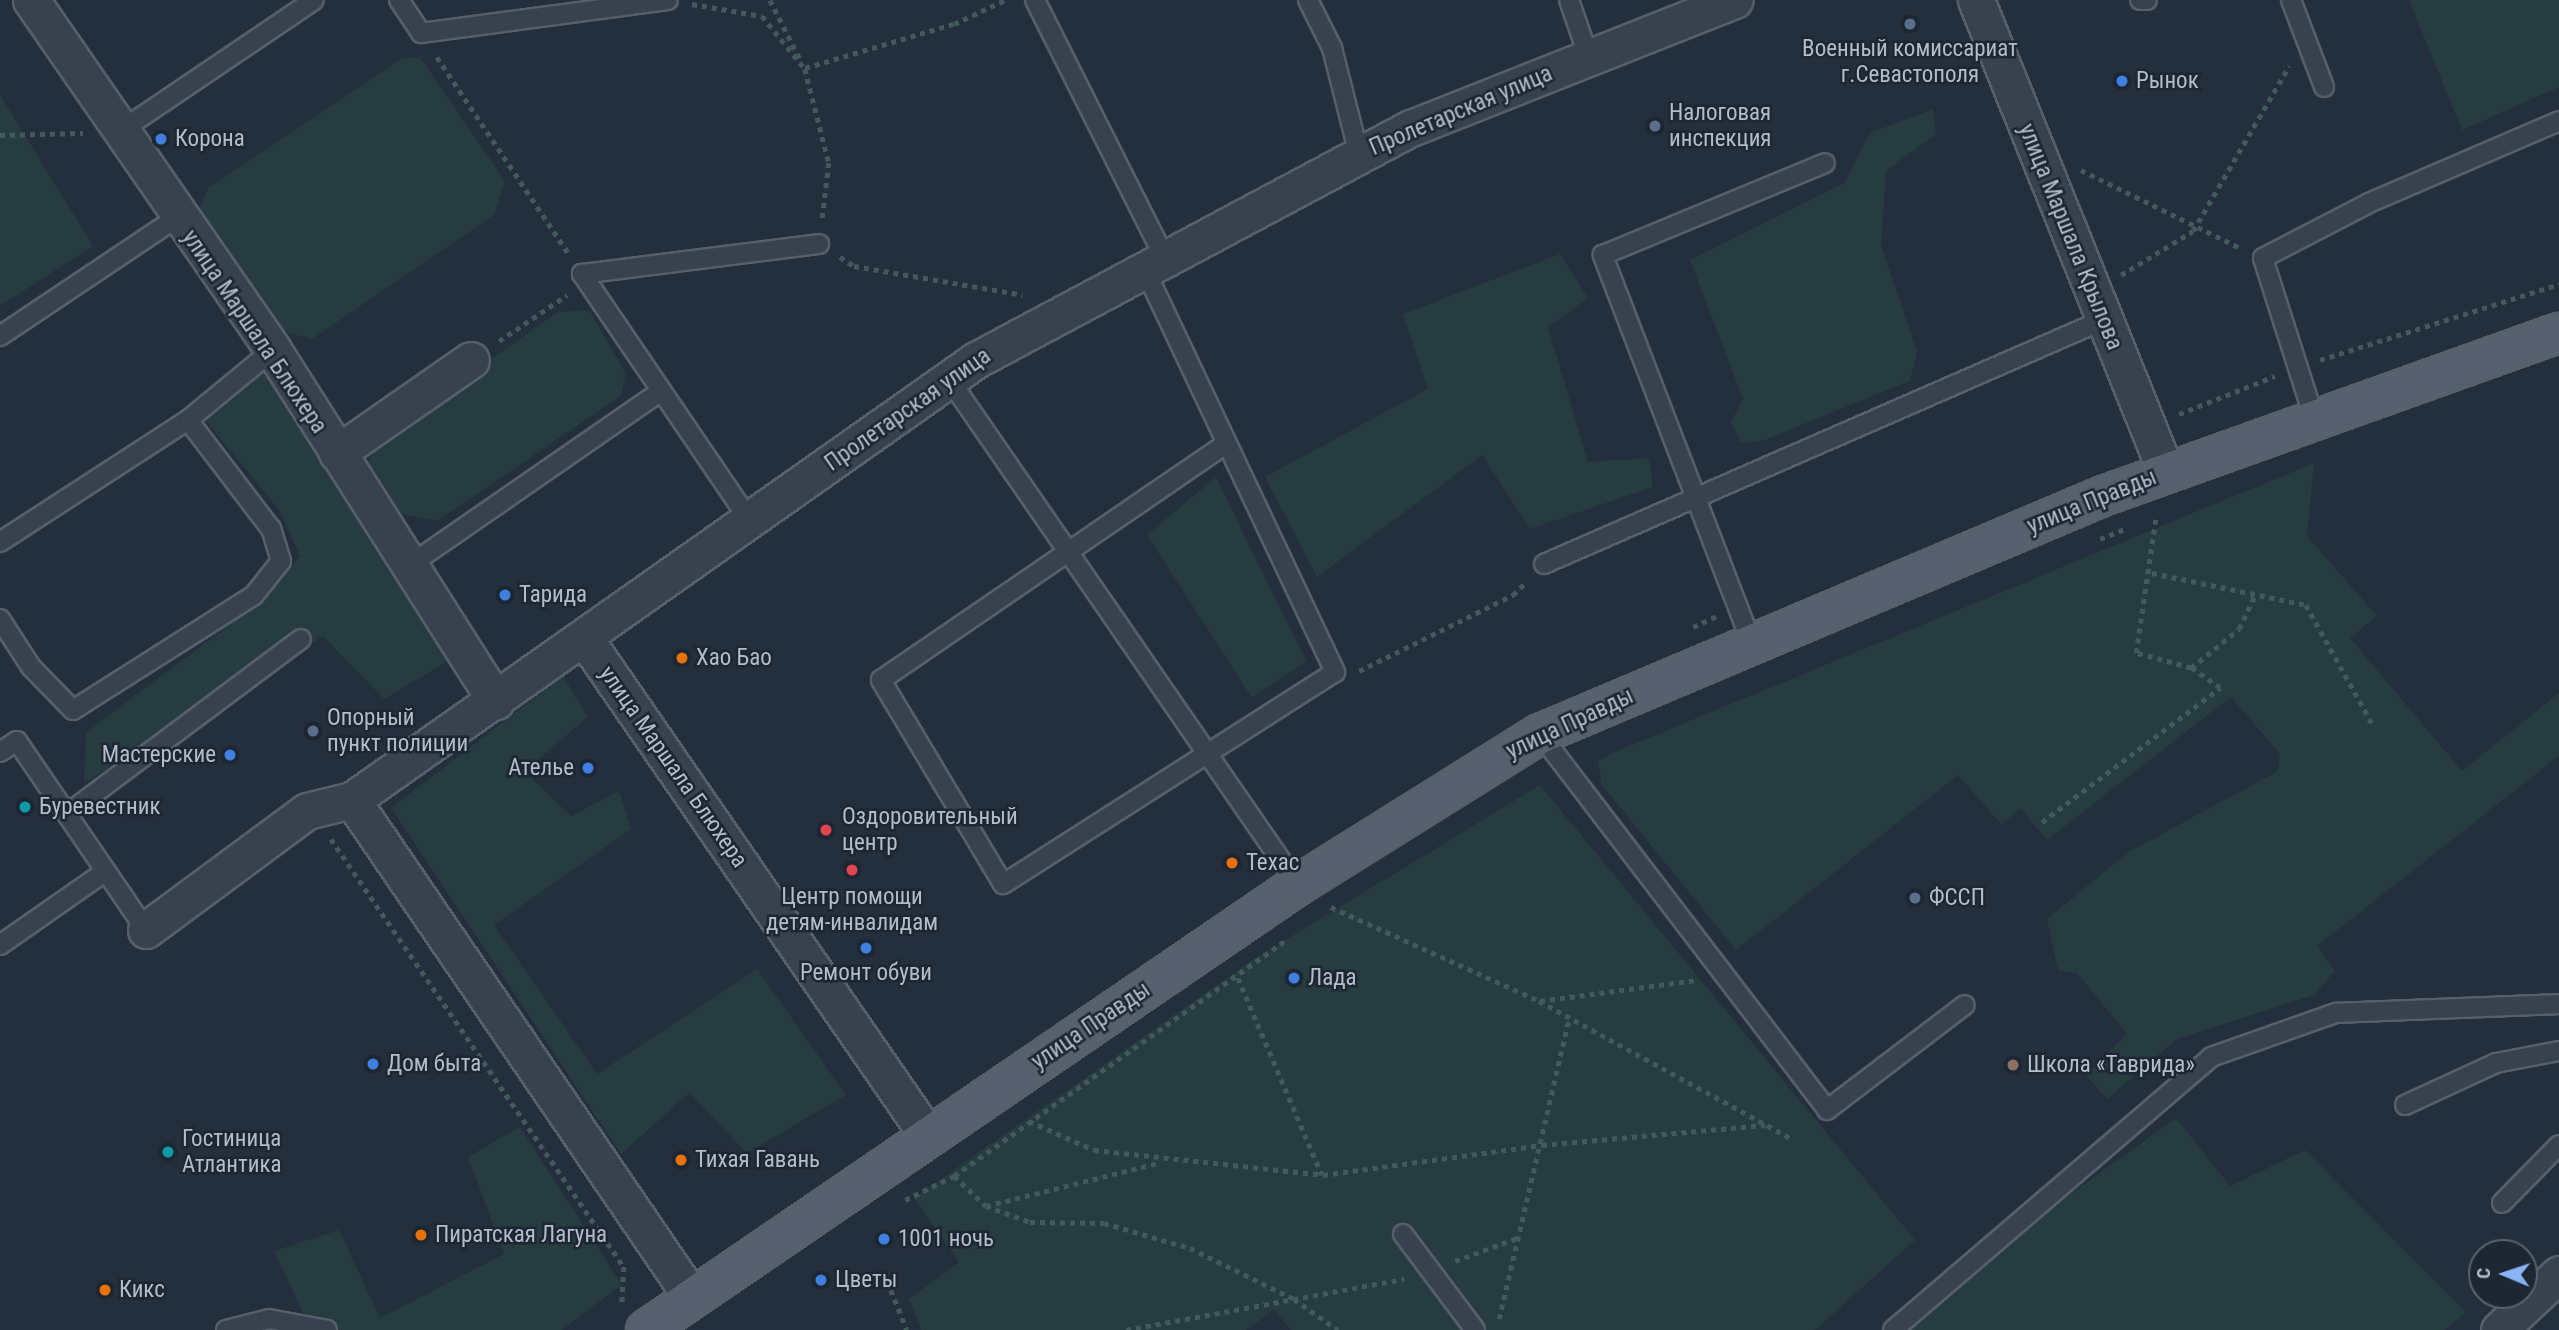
<!DOCTYPE html>
<meta charset="utf-8">
<style>
body{margin:0}
#map{position:relative;width:2559px;height:1330px;overflow:hidden;background:#242f3e;font-family:"Roboto Condensed",sans-serif}
div>[style]{position:absolute}
.green>*{inset:0;background:#263c3f}
.path>*{height:4.5px;margin-top:-2.25px;transform-origin:0;background:repeating-linear-gradient(90deg,#44595c 0 5px,transparent 0 10px)}
.roads{filter:drop-shadow(2px 0 #565f6c) drop-shadow(-2px 0 #565f6c) drop-shadow(0 2px #565f6c) drop-shadow(0 -2px #565f6c)}
.service>*{height:18px;margin:-9px;padding:0 9px;transform-origin:9px;border-radius:9px;background:#38414e}
.minor>*{height:35px;margin:-17.5px;padding:0 17.5px;transform-origin:17.5px;border-radius:17.5px;background:#38414e}
.primary>*{height:38px;margin:-19px;padding:0 19px;transform-origin:19px;border-radius:19px;background:#56606e}
.dots>*{width:19px;height:19px;translate:-50% -50%;box-sizing:border-box;border:4px solid #1d2633;border-radius:50%}
span{translate:-50% -50%;white-space:nowrap;text-align:center;line-height:1.15;-webkit-text-stroke:5px #1d2633;paint-order:stroke}
.poi-label{font-size:23px;color:#b4bcc9}
.left{translate:0 -50%;text-align:left}
.right{translate:-100% -50%;text-align:right}
.street-label{font-size:23px;color:#b4bcc9}
.north{position:absolute;left:2468px;top:1239px;width:70px;height:70px;box-sizing:border-box;background:#1d2633;border:2px solid #59626f;border-radius:50%;rotate:272deg;font-size:19px;font-weight:700;line-height:28px;text-align:center;color:#b4bcc9}
.north::after{content:'';display:block;margin:auto;width:24px;height:32px;background:#8ab4f8;clip-path:polygon(50% 0,100% 100%,50% 72%,0 100%)}
</style>
<div id="map">
<div class="green">
<i style="clip-path:polygon(2409px 0,2559px 0,2559px 87px,2462px 130px)"></i>
<i style="clip-path:polygon(420px 57px,505px 181px,494px 215px,312px 339px,282px 331px,197px 215px,208px 188px,402px 58px)"></i>
<i style="clip-path:polygon(0 95px,93px 246px,0 306px)"></i>
<i style="clip-path:polygon(1933px 109px,1936px 134px,1886px 171px,1881px 245px,1917px 351px,1910px 381px,1762px 441px,1741px 443px,1731px 422px,1743px 399px,1690px 260px,1844px 183px,1870px 133px)"></i>
<i style="clip-path:polygon(1560px 254px,1588px 298px,1548px 327px,1588px 462px,1649px 458px,1653px 487px,1530px 529px,1482px 455px,1317px 577px,1265px 477px,1428px 389px,1403px 314px)"></i>
<i style="clip-path:polygon(589px 310px,626px 373px,621px 396px,437px 521px,394px 512px,366px 469px,376px 440px,558px 312px)"></i>
<i style="clip-path:polygon(262px 369px,455px 657px,384px 699px,323px 636px,84px 783px,86px 732px,267px 597px,300px 556px,280px 511px,206px 421px)"></i>
<i style="clip-path:polygon(2314px 463px,2307px 536px,2377px 616px,2350px 638px,2462px 771px,2559px 693px,2559px 756px,2317px 946px,2335px 971px,2314px 995px,2177px 1039px,2107px 1099px,2086px 1075px,2127px 1034px,2077px 973px,2058px 971px,2047px 919px,2127px 853px,2278px 771px,2280px 754px,2231px 697px,2047px 840px,2021px 809px,2001px 824px,1958px 775px,1736px 950px,1602px 785px,1598px 761px,1612px 753px)"></i>
<i style="clip-path:polygon(1216px 477px,1306px 661px,1252px 698px,1147px 535px)"></i>
<i style="clip-path:polygon(563px 676px,588px 717px,524px 771px,571px 816px,619px 791px,631px 829px,494px 925px,597px 1074px,757px 969px,846px 1095px,747px 1153px,689px 1093px,621px 1154px,391px 808px)"></i>
<i style="clip-path:polygon(1540px 785px,1915px 1240px,1815px 1330px,1291px 1330px,1274px 1310px,1246px 1330px,921px 1330px,909px 1299px,959px 1262px,914px 1198px,1248px 963px)"></i>
<i style="clip-path:polygon(2176px 1118px,2230px 1186px,2305px 1150px,2466px 1312px,2445px 1330px,1896px 1330px,1969px 1267px)"></i>
<i style="clip-path:polygon(520px 1127px,622px 1285px,562px 1330px,311px 1330px,274px 1251px,339px 1230px,380px 1318px,504px 1254px,468px 1157px)"></i>
</div>
<div class="path">
<i style="left:770px;top:0;width:68px;rotate:63.1deg"></i>
<i style="left:692px;top:4px;width:71px;rotate:9.7deg"></i>
<i style="left:762px;top:16px;width:68px;rotate:50.9deg"></i>
<i style="left:805px;top:69px;width:97px;rotate:75.7deg"></i>
<i style="left:829px;top:163px;width:59px;rotate:96.8deg"></i>
<i style="left:437px;top:57px;width:236px;rotate:56.2deg"></i>
<i style="left:805px;top:68px;width:155px;rotate:-16.5deg"></i>
<i style="left:954px;top:24px;width:56px;rotate:-25.2deg"></i>
<i style="left:0;top:135px;width:83px;rotate:-1.4deg"></i>
<i style="left:2081px;top:170px;width:177px;rotate:26.1deg"></i>
<i style="left:840px;top:257px;width:17px;rotate:33deg"></i>
<i style="left:854px;top:266px;width:171px;rotate:9.7deg"></i>
<i style="left:2121px;top:275px;width:84px;rotate:-31.4deg"></i>
<i style="left:2193px;top:231px;width:191px;rotate:-59.8deg"></i>
<i style="left:499px;top:341px;width:82px;rotate:-34.1deg"></i>
<i style="left:2320px;top:360px;width:251px;rotate:-17.6deg"></i>
<i style="left:2179px;top:414px;width:103px;rotate:-21.6deg"></i>
<i style="left:2100px;top:539px;width:27px;rotate:-22deg"></i>
<i style="left:2152px;top:573px;width:157px;rotate:11.7deg"></i>
<i style="left:2306px;top:605px;width:137px;rotate:60.8deg"></i>
<i style="left:1693px;top:627px;width:26px;rotate:-25deg"></i>
<i style="left:2191px;top:668px;width:62px;rotate:-39.1deg"></i>
<i style="left:2239px;top:629px;width:38px;rotate:-65deg"></i>
<i style="left:1359px;top:671px;width:172px;rotate:-26.3deg"></i>
<i style="left:1513px;top:595px;width:18px;rotate:-45deg"></i>
<i style="left:2042px;top:822px;width:223px;rotate:-37deg"></i>
<i style="left:2220px;top:688px;width:35px;rotate:-145deg"></i>
<i style="left:2191px;top:668px;width:57px;rotate:-164.7deg"></i>
<i style="left:2136px;top:653px;width:138px;rotate:-81.7deg"></i>
<i style="left:331px;top:839px;width:519px;rotate:55.61deg"></i>
<i style="left:624px;top:1267px;width:36px;rotate:93deg"></i>
<i style="left:1331px;top:907px;width:228px;rotate:24.3deg"></i>
<i style="left:1539px;top:1001px;width:288px;rotate:28.6deg"></i>
<i style="left:1238px;top:978px;width:214px;rotate:66.9deg"></i>
<i style="left:1540px;top:1001px;width:158px;rotate:-7.6deg"></i>
<i style="left:1029px;top:1121px;width:71px;rotate:24deg"></i>
<i style="left:1094px;top:1150px;width:230px;rotate:6.2deg"></i>
<i style="left:1323px;top:1175px;width:221px;rotate:-7.8deg"></i>
<i style="left:1542px;top:1145px;width:224px;rotate:-5.1deg"></i>
<i style="left:954px;top:1176px;width:44px;rotate:43.2deg"></i>
<i style="left:986px;top:1206px;width:178px;rotate:-14deg"></i>
<i style="left:905px;top:1200px;width:55px;rotate:-26.1deg"></i>
<i style="left:954px;top:1176px;width:406px;rotate:-35.4deg"></i>
<i style="left:986px;top:1206px;width:47px;rotate:20deg"></i>
<i style="left:1030px;top:1222px;width:74px;rotate:0.8deg"></i>
<i style="left:1104px;top:1223px;width:90px;rotate:16.2deg"></i>
<i style="left:1190px;top:1248px;width:116px;rotate:26.1deg"></i>
<i style="left:1294px;top:1299px;width:54px;rotate:35.2deg"></i>
<i style="left:1455px;top:1261px;width:69px;rotate:-20.3deg"></i>
<i style="left:891px;top:1290px;width:43px;rotate:68.2deg"></i>
<i style="left:1499px;top:1319px;width:308px;rotate:-76.9deg"></i>
<i style="left:1126px;top:1330px;width:283px;rotate:-10.4deg"></i>
</div>
<div class="roads">
<div class="service">
<i style="left:399px;top:0;width:40px;rotate:56deg"></i>
<i style="left:421px;top:33px;width:249px;rotate:-7.6deg"></i>
<i style="left:1035px;top:0;width:290px;rotate:63.3deg"></i>
<i style="left:1308px;top:0;width:54px;rotate:63.4deg"></i>
<i style="left:1332px;top:48px;width:110px;rotate:75.8deg"></i>
<i style="left:1569px;top:0;width:61px;rotate:71deg"></i>
<i style="left:2140px;top:0;width:7px"></i>
<i style="left:2291px;top:0;width:93px;rotate:69.2deg"></i>
<i style="left:119px;top:132px;width:235px;rotate:-34.1deg"></i>
<i style="left:1145px;top:270px;width:445px;rotate:64.7deg"></i>
<i style="left:1335px;top:672px;width:394px;rotate:147.4deg"></i>
<i style="left:1003px;top:884px;width:238px;rotate:-120.9deg"></i>
<i style="left:881px;top:680px;width:418px;rotate:-34.4deg"></i>
<i style="left:0;top:336px;width:212px;rotate:-33.8deg"></i>
<i style="left:949px;top:379px;width:615px;rotate:55.41deg"></i>
<i style="left:2314px;top:418px;width:168px;rotate:-107.7deg"></i>
<i style="left:2263px;top:258px;width:119px;rotate:-27.4deg"></i>
<i style="left:2369px;top:203px;width:207px;rotate:-23.3deg"></i>
<i style="left:750px;top:521px;width:299px;rotate:-124.2deg"></i>
<i style="left:582px;top:274px;width:239px;rotate:-7.2deg"></i>
<i style="left:0;top:542px;width:224px;rotate:-33deg"></i>
<i style="left:188px;top:420px;width:110px;rotate:-39.5deg"></i>
<i style="left:1544px;top:564px;width:610px;rotate:-23.58deg"></i>
<i style="left:407px;top:567px;width:308px;rotate:-34.7deg"></i>
<i style="left:0;top:619px;width:57px;rotate:57.1deg"></i>
<i style="left:31px;top:667px;width:60px;rotate:45.7deg"></i>
<i style="left:73px;top:710px;width:214px;rotate:-32.4deg"></i>
<i style="left:254px;top:595px;width:43px;rotate:-51.5deg"></i>
<i style="left:281px;top:561px;width:34px;rotate:-107deg"></i>
<i style="left:271px;top:529px;width:137px;rotate:-127.3deg"></i>
<i style="left:1752px;top:644px;width:417px;rotate:-111deg"></i>
<i style="left:1603px;top:255px;width:240px;rotate:-22.5deg"></i>
<i style="left:1540px;top:734px;width:473px;rotate:52.6deg"></i>
<i style="left:1827px;top:1110px;width:173px;rotate:-37.3deg"></i>
<i style="left:0;top:752px;width:20px;rotate:-33deg"></i>
<i style="left:17px;top:741px;width:229px;rotate:55.7deg"></i>
<i style="left:67px;top:814px;width:292px;rotate:-36.8deg"></i>
<i style="left:0;top:945px;width:129px;rotate:-34.9deg"></i>
<i style="left:2405px;top:1105px;width:100px;rotate:-24.8deg"></i>
<i style="left:2496px;top:1063px;width:64px;rotate:-10.8deg"></i>
<i style="left:2502px;top:1203px;width:81px;rotate:-45.5deg"></i>
<i style="left:1403px;top:1234px;width:120px;rotate:53.1deg"></i>
<i style="left:226px;top:1330px;width:44px;rotate:-14.3deg"></i>
<i style="left:269px;top:1319px;width:59px;rotate:10.7deg"></i>
<i style="left:1893px;top:1330px;width:419px;rotate:-40.6deg"></i>
<i style="left:2211px;top:1057px;width:133px;rotate:-19.4deg"></i>
<i style="left:2336px;top:1013px;width:223px;rotate:-2.3deg"></i>
</div>
<div class="minor">
<i style="left:31px;top:0;width:426px;rotate:55.3deg"></i>
<i style="left:273px;top:350px;width:416px;rotate:57.6deg"></i>
<i style="left:1976px;top:0;width:509px;rotate:68.07deg"></i>
<i style="left:337px;top:453px;width:163px;rotate:-34.8deg"></i>
<i style="left:585px;top:639px;width:604px;rotate:55.39deg"></i>
<i style="left:352px;top:800px;width:601px;rotate:55.65deg"></i>
<i style="left:146px;top:930px;width:200px;rotate:-36.5deg"></i>
<i style="left:307px;top:811px;width:46px;rotate:-13.7deg"></i>
<i style="left:352px;top:800px;width:764px;rotate:-35.19deg"></i>
<i style="left:976px;top:360px;width:493px;rotate:-28.1deg"></i>
<i style="left:1411px;top:128px;width:348px;rotate:-21.6deg"></i>
<i style="left:2499px;top:1330px;width:82px;rotate:-43deg"></i>
</div>
<div class="primary">
<i style="left:646px;top:1330px;width:789px;rotate:-34.31deg"></i>
<i style="left:1298px;top:885px;width:285px;rotate:-32deg"></i>
<i style="left:1540px;top:734px;width:611px;rotate:-22.92deg"></i>
<i style="left:2103px;top:496px;width:484px;rotate:-19.7deg"></i>
</div>
</div>
<div class="dots">
<i style="left:1910px;top:24px;background:#5c6f8a"></i>
<i style="left:2122px;top:81px;background:#3f7fe0"></i>
<i style="left:1655px;top:126px;background:#5c6f8a"></i>
<i style="left:161px;top:139px;background:#3f7fe0"></i>
<i style="left:505px;top:595px;background:#3f7fe0"></i>
<i style="left:682px;top:658px;background:#e8710a"></i>
<i style="left:313px;top:731px;background:#5c6f8a"></i>
<i style="left:230px;top:755px;background:#3f7fe0"></i>
<i style="left:588px;top:768px;background:#3f7fe0"></i>
<i style="left:25px;top:807px;background:#0f9aa8"></i>
<i style="left:826px;top:830px;background:#e0444e"></i>
<i style="left:1232px;top:863px;background:#e8710a"></i>
<i style="left:852px;top:870px;background:#e0444e"></i>
<i style="left:1915px;top:898px;background:#5c6f8a"></i>
<i style="left:866px;top:948px;background:#3f7fe0"></i>
<i style="left:1294px;top:978px;background:#3f7fe0"></i>
<i style="left:373px;top:1064px;background:#3f7fe0"></i>
<i style="left:2013px;top:1065px;background:#8d6e63"></i>
<i style="left:168px;top:1152px;background:#0f9aa8"></i>
<i style="left:681px;top:1160px;background:#e8710a"></i>
<i style="left:421px;top:1235px;background:#e8710a"></i>
<i style="left:884px;top:1239px;background:#3f7fe0"></i>
<i style="left:821px;top:1280px;background:#3f7fe0"></i>
<i style="left:105px;top:1290px;background:#e8710a"></i>
</div>
<div class="poi-label">
<span style="left:1910px;top:62px">Военный комиссариат<br>г.Севастополя</span>
<span class="left" style="left:2136px;top:81px">Рынок</span>
<span class="left" style="left:1669px;top:126px">Налоговая<br>инспекция</span>
<span class="left" style="left:175px;top:139px">Корона</span>
<span class="left" style="left:519px;top:595px">Тарида</span>
<span class="left" style="left:696px;top:658px">Хао Бао</span>
<span class="left" style="left:327px;top:731px">Опорный<br>пункт полиции</span>
<span class="right" style="left:216px;top:755px">Мастерские</span>
<span class="right" style="left:574px;top:768px">Ателье</span>
<span class="left" style="left:39px;top:807px">Буревестник</span>
<span class="left" style="left:842px;top:830px">Оздоровительный<br>центр</span>
<span class="left" style="left:1246px;top:863px">Техас</span>
<span style="left:852px;top:910px">Центр помощи<br>детям-инвалидам</span>
<span class="left" style="left:1929px;top:898px">ФССП</span>
<span style="left:866px;top:973px">Ремонт обуви</span>
<span class="left" style="left:1308px;top:978px">Лада</span>
<span class="left" style="left:387px;top:1064px">Дом быта</span>
<span class="left" style="left:2027px;top:1065px">Школа «Таврида»</span>
<span class="left" style="left:182px;top:1152px">Гостиница<br>Атлантика</span>
<span class="left" style="left:695px;top:1160px">Тихая Гавань</span>
<span class="left" style="left:435px;top:1235px">Пиратская Лагуна</span>
<span class="left" style="left:898px;top:1239px">1001 ночь</span>
<span class="left" style="left:835px;top:1280px">Цветы</span>
<span class="left" style="left:119px;top:1290px">Кикс</span>
</div>
<div class="street-label">
<span style="left:1461px;top:111px;rotate:-23deg">Пролетарская улица</span>
<span style="left:2070px;top:237px;rotate:68deg">улица Маршала Крылова</span>
<span style="left:254px;top:332px;rotate:56deg">улица Маршала Блюхера</span>
<span style="left:908px;top:410px;rotate:-35deg">Пролетарская улица</span>
<span style="left:2092px;top:502px;rotate:-22deg">улица Правды</span>
<span style="left:1570px;top:724px;rotate:-25deg">улица Правды</span>
<span style="left:673px;top:767px;rotate:55deg">улица Маршала Блюхера</span>
<span style="left:1091px;top:1026px;rotate:-34deg">улица Правды</span>
</div>
<div class="north">С</div>
</div>
